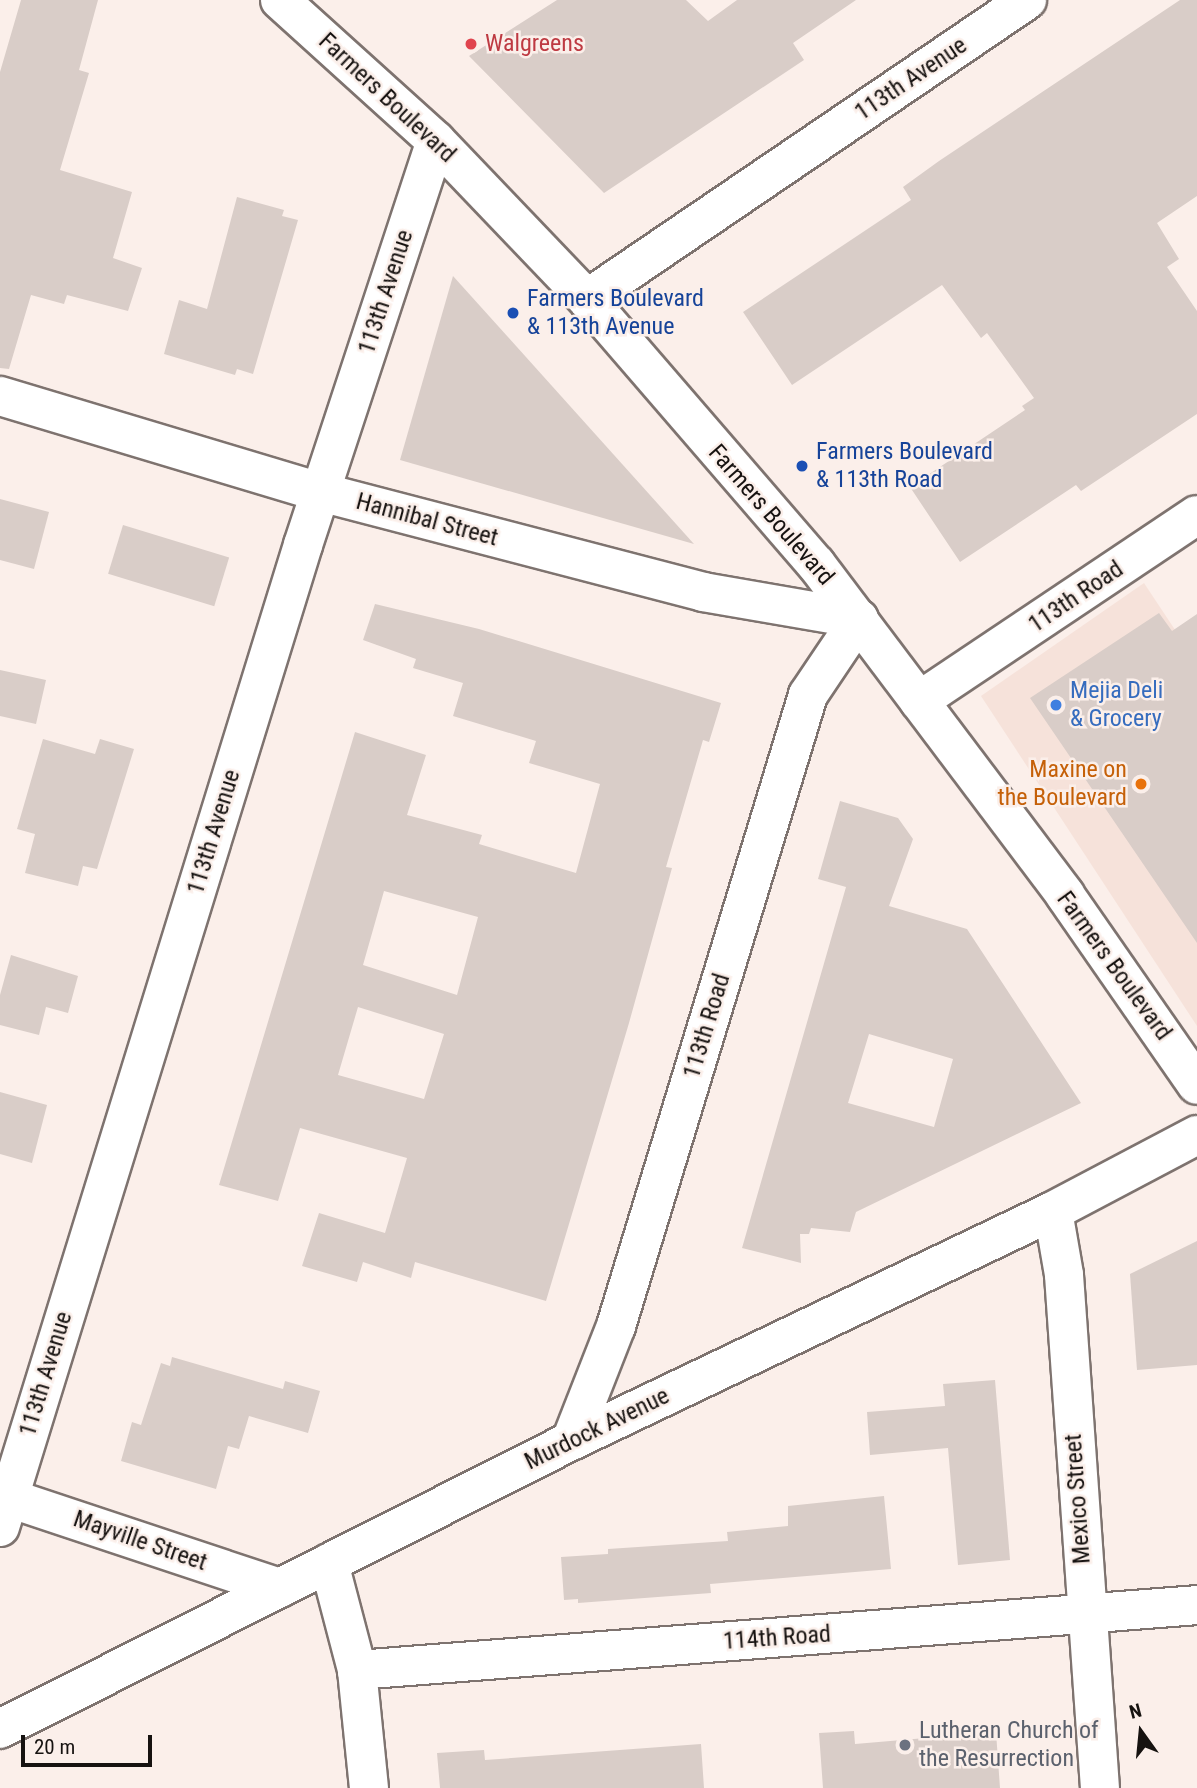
<!DOCTYPE html>
<style>
body{margin:0}
#map{position:relative;width:1197px;height:1788px;overflow:hidden;background:#fbefea;font-family:"Roboto Condensed",sans-serif}
div>[style]{position:absolute}
.built>*{inset:0;background:#f6e2da}
.building>*{inset:0;background:#d9cdc8;transform-origin:0 0}
.roads{filter:drop-shadow(2px 0 #7e736f) drop-shadow(-2px 0 #7e736f) drop-shadow(0 2px #7e736f) drop-shadow(0 -2px #7e736f)}
.minor>*{height:38px;margin:-19px;padding:0 19px;transform-origin:19px;border-radius:19px;background:#fff}
.secondary>*{height:38px;margin:-19px;padding:0 19px;transform-origin:19px;border-radius:19px;background:#fff}
.dots>*{width:19px;height:19px;translate:-50% -50%;box-sizing:border-box;border:4px solid #fbefea;border-radius:50%}
span{translate:-50% -50%;white-space:nowrap;text-align:center;line-height:1.15;-webkit-text-stroke:5px #fbefea;paint-order:stroke}
.health-label{font-size:24px;color:#be3a42}
.left{translate:0 -50%;text-align:left}
.street-label{font-size:24px;color:#161210}
.transit-label{font-size:24px;color:#164399}
.shop-label{font-size:24px;color:#366cbe}
.food-label{font-size:24px;color:#c56008}
.right{translate:-100% -50%;text-align:right}
.worship-label{font-size:24px;color:#5b616d}
.north{position:absolute;left:1106px;top:1697px;width:70px;height:70px;-webkit-text-stroke:5px #fbefea;paint-order:stroke;rotate:345deg;font-size:19px;font-weight:700;line-height:28px;text-align:center;color:#161210}
.north::after{content:'';display:block;margin:auto;width:24px;height:32px;background:#161210;clip-path:polygon(50% 0,100% 100%,50% 72%,0 100%)}
.scale{position:absolute;left:21px;top:1735px;width:131px;height:32px;box-sizing:border-box;border:4px solid #161210;border-top:0;padding-left:9px;font-size:21px;line-height:24px;white-space:nowrap;color:#161210;-webkit-text-stroke:5px #fbefea;paint-order:stroke}
</style>
<div id="map">
<div class="built">
<i style="clip-path:polygon(1144px 583px,1197px 663px,1197px 1026px,981px 696px)"></i>
</div>
<div class="building">
<i style="clip-path:polygon(21px 0,98px 0,79px 70px,89px 73px,60px 170px,132px 192px,113px 258px,142px 268px,128px 311px,67px 295px,64px 304px,31px 295px,9px 369px,0 368px,0 72px)"></i>
<i style="clip-path:polygon(557px 0,686px 0,708px 21px,737px 0,856px 0,793px 43px,804px 60px,604px 193px,469px 56px)"></i>
<i style="clip-path:polygon(1180px 0,1197px 0,1197px 196px,1157px 223px,1179px 259px,1167px 267px,1197px 311px,1197px 414px,1081px 491px,1076px 485px,960px 562px,910px 487px,1025px 410px,1022px 406px,1034px 398px,987px 333px,981px 338px,942px 285px,792px 385px,743px 312px,911px 200px,903px 187px,939px 161px)"></i>
<i style="clip-path:polygon(237px 197px,284px 210px,282px 216px,298px 220px,253px 374px,237px 369px,235px 375px,164px 354px,179px 300px,207px 309px)"></i>
<i style="clip-path:polygon(453px 276px,552px 386px,694px 544px,400px 460px)"></i>
<i style="clip-path:polygon(0 499px,49px 512px,34px 569px,0 560px)"></i>
<i style="left:123px;top:525px;width:111px;height:51px;rotate:17deg"></i>
<i style="clip-path:polygon(evenodd,375px 604px,479px 629px,721px 703px,709px 742px,703px 740px,666px 867px,672px 868px,629px 1023px,546px 1301px,415px 1262px,411px 1278px,363px 1262px,357px 1282px,302px 1266px,319px 1213px,385px 1233px,407px 1158px,300px 1128px,278px 1201px,219px 1185px,355px 732px,426px 755px,407px 815px,482px 835px,479px 844px,576px 873px,600px 784px,529px 763px,536px 741px,453px 716px,463px 683px,413px 668px,416px 659px,363px 640px,375px 604px,384px 891px,478px 917px,457px 995px,363px 965px,384px 891px,375px 604px,358px 1007px,444px 1034px,424px 1099px,338px 1075px,358px 1007px)"></i>
<i style="clip-path:polygon(1159px 613px,1172px 631px,1197px 614px,1197px 943px,1030px 698px)"></i>
<i style="clip-path:polygon(0 670px,46px 680px,36px 724px,0 716px)"></i>
<i style="clip-path:polygon(43px 739px,95px 754px,100px 739px,134px 749px,97px 869px,83px 866px,78px 886px,25px 873px,35px 834px,17px 829px)"></i>
<i style="clip-path:polygon(evenodd,840px 801px,898px 818px,913px 839px,889px 906px,967px 929px,1081px 1103px,856px 1212px,850px 1232px,811px 1228px,809px 1234px,800px 1234px,801px 1263px,742px 1248px,846px 887px,818px 879px,840px 801px,869px 1034px,953px 1059px,934px 1127px,848px 1103px,869px 1034px)"></i>
<i style="clip-path:polygon(11px 955px,78px 976px,68px 1013px,46px 1007px,39px 1035px,0 1025px,0 995px)"></i>
<i style="clip-path:polygon(0 1092px,47px 1105px,32px 1163px,0 1154px)"></i>
<i style="clip-path:polygon(1197px 1241px,1197px 1365px,1137px 1370px,1130px 1274px)"></i>
<i style="clip-path:polygon(172px 1357px,283px 1389px,285px 1381px,320px 1391px,308px 1433px,249px 1416px,239px 1449px,228px 1446px,216px 1489px,121px 1461px,132px 1422px,141px 1425px,161px 1363px,170px 1366px)"></i>
<i style="clip-path:polygon(995px 1380px,1010px 1560px,958px 1565px,948px 1448px,870px 1455px,867px 1412px,945px 1406px,943px 1384px)"></i>
<i style="clip-path:polygon(884px 1496px,891px 1569px,710px 1584px,711px 1593px,578px 1603px,578px 1599px,564px 1600px,561px 1557px,608px 1554px,608px 1549px,728px 1541px,727px 1532px,788px 1526px,788px 1506px)"></i>
<i style="clip-path:polygon(854px 1731px,855px 1744px,996px 1732px,1000px 1788px,823px 1788px,819px 1733px)"></i>
<i style="clip-path:polygon(701px 1744px,704px 1788px,440px 1788px,437px 1753px,484px 1750px,485px 1760px)"></i>
</div>
<div class="roads">
<div class="minor">
<i style="left:587px;top:299px;width:532px;rotate:-34.2deg"></i>
<i style="left:0;top:396px;width:334px;rotate:16.7deg"></i>
<i style="left:320px;top:492px;width:396px;rotate:14.6deg"></i>
<i style="left:703px;top:592px;width:158px;rotate:9.8deg"></i>
<i style="left:859px;top:619px;width:92px;rotate:123.9deg"></i>
<i style="left:808px;top:695px;width:660px;rotate:106.92deg"></i>
<i style="left:616px;top:1326px;width:123px;rotate:111.4deg"></i>
<i style="left:919px;top:701px;width:334px;rotate:-33.8deg"></i>
<i style="left:1053px;top:1211px;width:65px;rotate:80.2deg"></i>
<i style="left:1064px;top:1275px;width:514px;rotate:85.99deg"></i>
<i style="left:0;top:1495px;width:295px;rotate:18.4deg"></i>
<i style="left:0;top:1527px;width:1028px;rotate:-72.85deg"></i>
<i style="left:303px;top:545px;width:425px;rotate:-71.8deg"></i>
<i style="left:329px;top:1563px;width:111px;rotate:75.3deg"></i>
<i style="left:357px;top:1670px;width:119px;rotate:84.2deg"></i>
<i style="left:357px;top:1670px;width:843px;rotate:-4.42deg"></i>
<i style="left:0;top:1729px;width:640px;rotate:-26.77deg"></i>
<i style="left:571px;top:1441px;width:534px;rotate:-25.51deg"></i>
<i style="left:1053px;top:1211px;width:163px;rotate:-27.8deg"></i>
</div>
<div class="secondary">
<i style="left:280px;top:0;width:210px;rotate:42.1deg"></i>
<i style="left:436px;top:141px;width:219px;rotate:46.3deg"></i>
<i style="left:587px;top:299px;width:350px;rotate:49.2deg"></i>
<i style="left:816px;top:564px;width:414px;rotate:53deg"></i>
<i style="left:1065px;top:895px;width:231px;rotate:55.2deg"></i>
</div>
</div>
<div class="dots">
<i style="left:471px;top:44px;background:#e0444e"></i>
<i style="left:513px;top:313px;background:#1a4fb4"></i>
<i style="left:802px;top:466px;background:#1a4fb4"></i>
<i style="left:1056px;top:705px;background:#3f7fe0"></i>
<i style="left:1141px;top:784px;background:#e8710a"></i>
<i style="left:905px;top:1745px;background:#6b7280"></i>
</div>
<div class="health-label">
<span class="left" style="left:485px;top:44px">Walgreens</span>
</div>
<div class="street-label">
<span style="left:911px;top:79px;rotate:-34deg">113th Avenue</span>
<span style="left:387px;top:98px;rotate:43deg">Farmers Boulevard</span>
<span style="left:386px;top:292px;rotate:-72deg">113th Avenue</span>
<span style="left:771px;top:515px;rotate:49deg">Farmers Boulevard</span>
<span style="left:427px;top:520px;rotate:15deg">Hannibal Street</span>
<span style="left:1076px;top:597px;rotate:-34deg">113th Road</span>
<span style="left:214px;top:832px;rotate:-73deg">113th Avenue</span>
<span style="left:1114px;top:966px;rotate:54deg">Farmers Boulevard</span>
<span style="left:707px;top:1026px;rotate:-73deg">113th Road</span>
<span style="left:46px;top:1374px;rotate:-73deg">113th Avenue</span>
<span style="left:597px;top:1429px;rotate:-26deg">Murdock Avenue</span>
<span style="left:1078px;top:1499px;rotate:-94deg">Mexico Street</span>
<span style="left:140px;top:1541px;rotate:19deg">Mayville Street</span>
<span style="left:777px;top:1638px;rotate:-4deg">114th Road</span>
</div>
<div class="transit-label">
<span class="left" style="left:527px;top:313px">Farmers Boulevard<br>&amp; 113th Avenue</span>
<span class="left" style="left:816px;top:466px">Farmers Boulevard<br>&amp; 113th Road</span>
</div>
<div class="shop-label">
<span class="left" style="left:1070px;top:705px">Mejia Deli<br>&amp; Grocery</span>
</div>
<div class="food-label">
<span class="right" style="left:1127px;top:784px">Maxine on<br>the Boulevard</span>
</div>
<div class="worship-label">
<span class="left" style="left:919px;top:1745px">Lutheran Church of<br>the Resurrection</span>
</div>
<div class="north">N</div>
<div class="scale">20 m</div>
</div>
